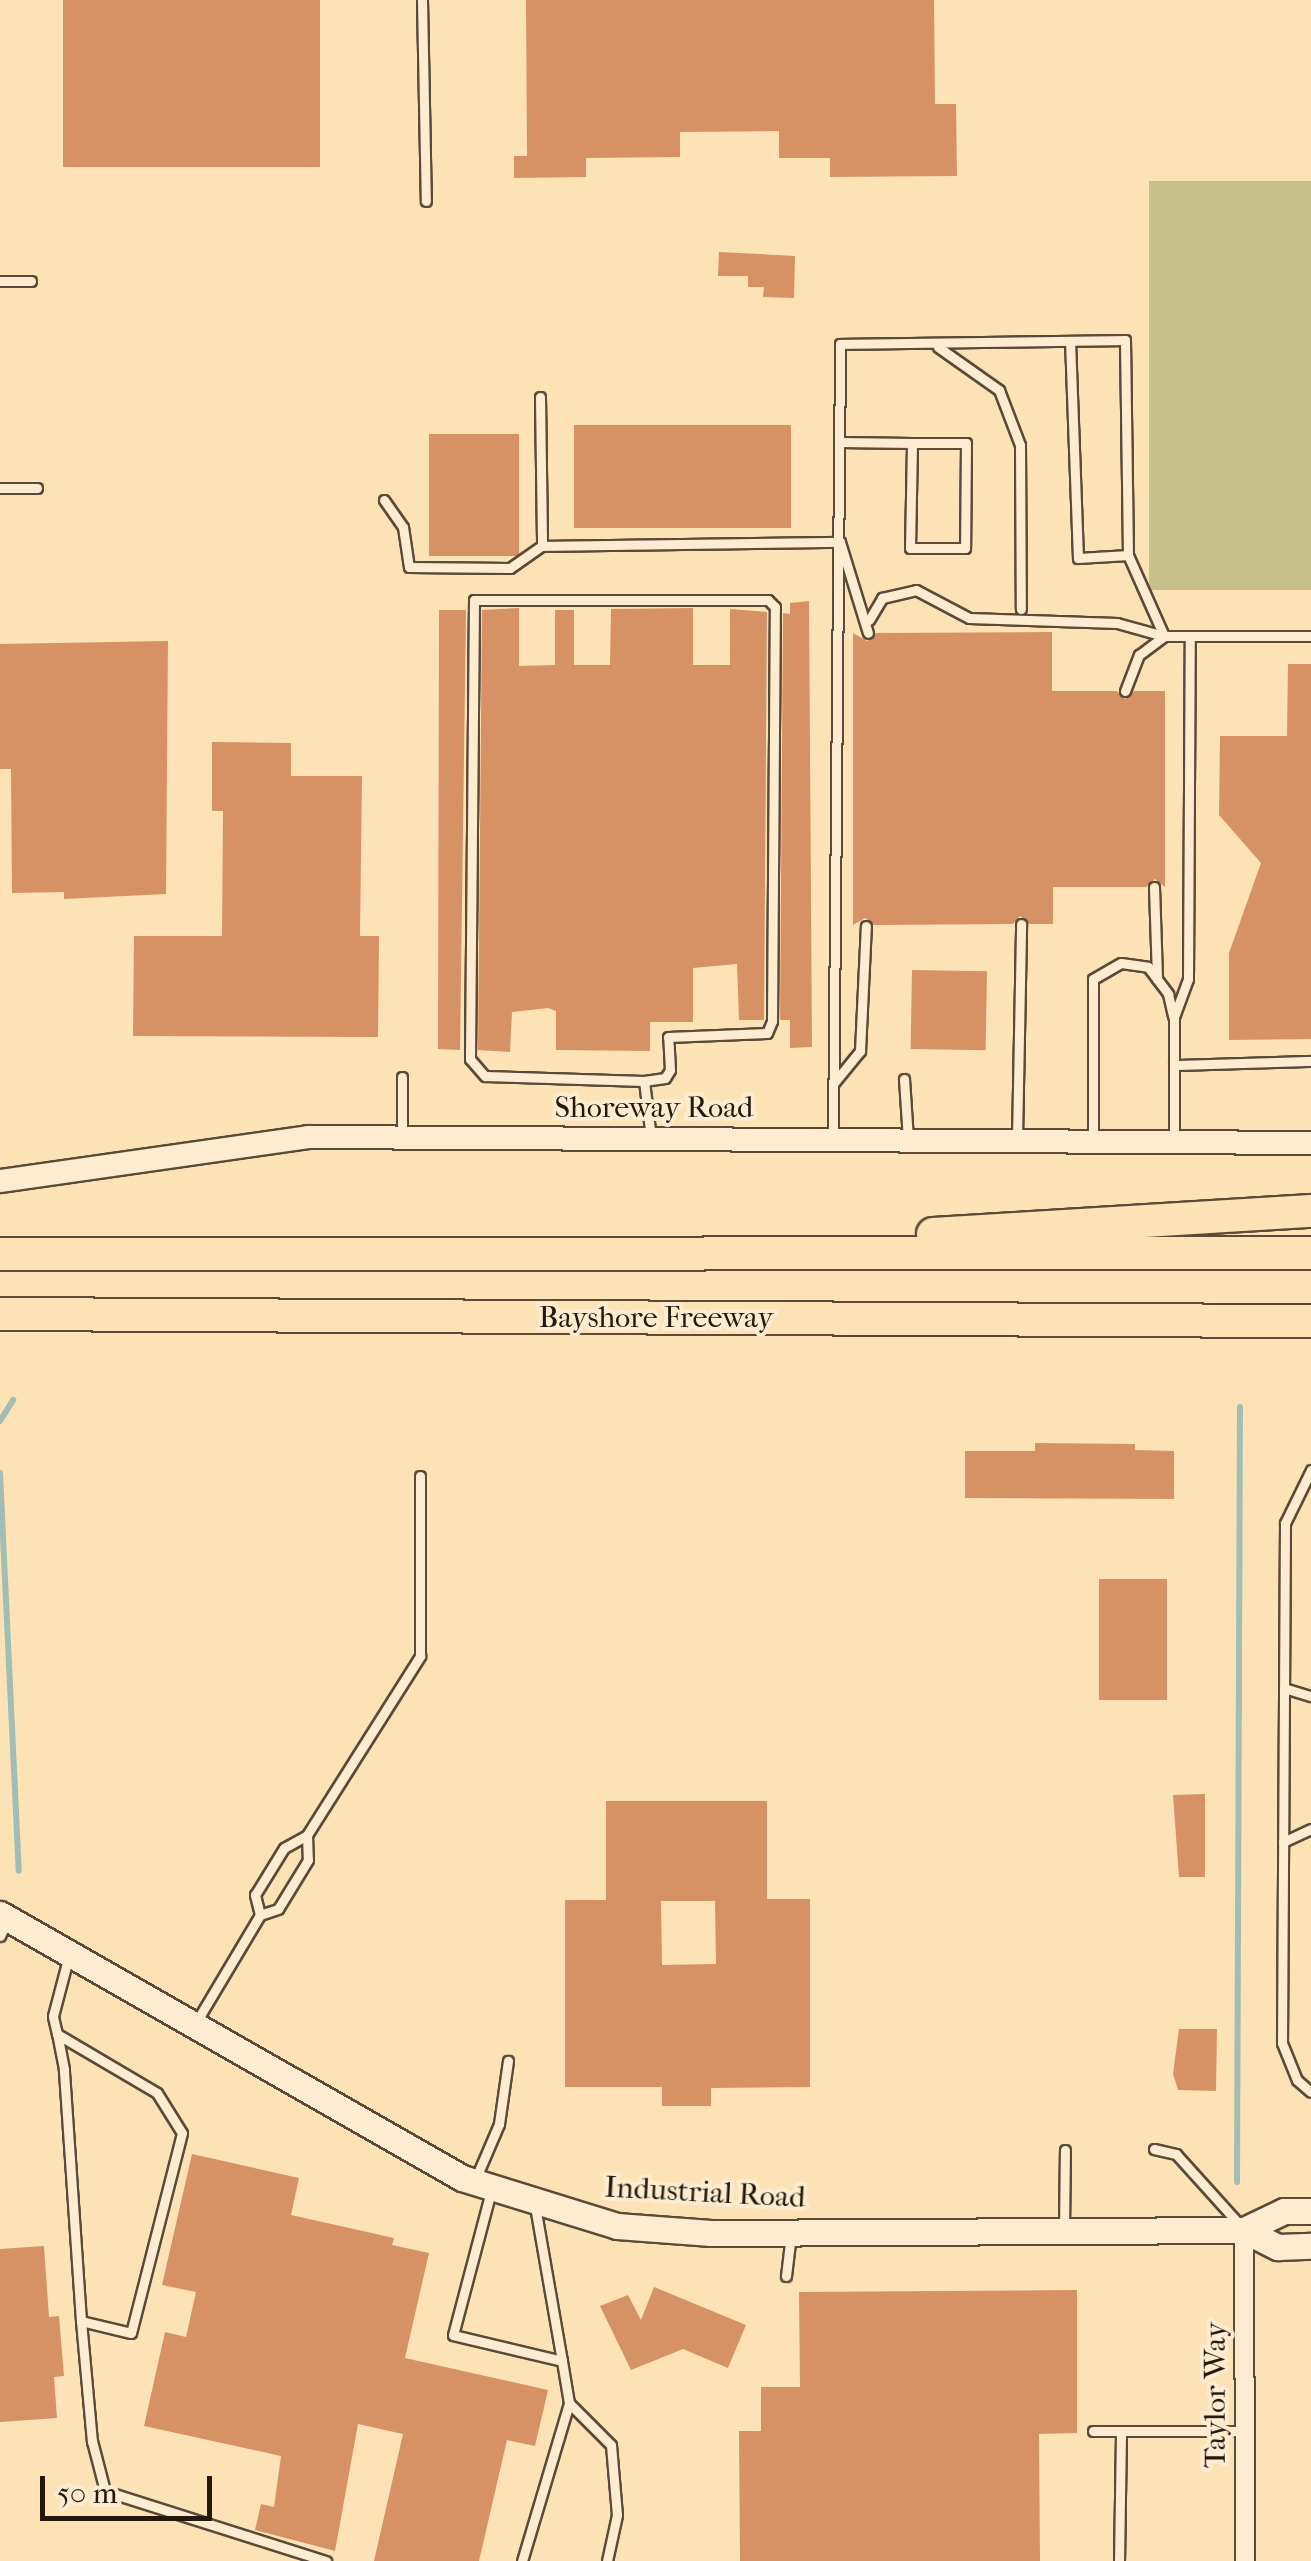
<!DOCTYPE html>
<style>
body{margin:0}
#map{position:relative;width:1311px;height:2561px;overflow:hidden;background:#fde2b6;font-family:"IM FELL French Canon",serif}
div>[style]{position:absolute}
.green>*{inset:0;background:#c7c189;transform-origin:0 0}
.stream>*{height:6px;margin:-3px;padding:0 3px;transform-origin:3px;border-radius:3px;background:#a1bdb4}
.building>*{inset:0;background:#d69265;transform-origin:0 0}
.roads{filter:drop-shadow(2px 0 #5a4a37) drop-shadow(-2px 0 #5a4a37) drop-shadow(0 2px #5a4a37) drop-shadow(0 -2px #5a4a37)}
.service>*{height:9px;margin:-4.5px;padding:0 4.5px;transform-origin:4.5px;border-radius:4.5px;background:#feecd0}
.minor>*{height:18px;margin:-9px;padding:0 9px;transform-origin:9px;border-radius:9px;background:#feecd0}
.tertiary>*{height:22px;margin:-11px;padding:0 11px;transform-origin:11px;border-radius:11px;background:#feecd0}
.secondary>*{height:25px;margin:-12.5px;padding:0 12.5px;transform-origin:12.5px;border-radius:12.5px;background:#feecd0}
.motorway>*{height:32px;margin:-16px;padding:0 16px;transform-origin:16px;border-radius:16px;background:#fde2b6}
span{translate:-50% -50%;white-space:nowrap;text-align:center;line-height:1.15;-webkit-text-stroke:8px #feecd0;paint-order:stroke}
.street-label{font-size:30px;color:#24180d}
.scale{position:absolute;left:40px;top:2476px;width:172px;height:45px;box-sizing:border-box;border:5px solid #24180d;border-top:0;padding-left:12px;font-size:30px;line-height:35px;white-space:nowrap;color:#24180d;-webkit-text-stroke:8px #feecd0;paint-order:stroke}
</style>
<div id="map">
<div class="green">
<i style="left:1311px;top:181px;width:409px;height:162px;rotate:90deg"></i>
</div>
<div class="stream">
<i style="left:0;top:1421px;width:25px;rotate:-58deg"></i>
<i style="left:0;top:1473px;width:398px;rotate:87.3deg"></i>
<i style="left:1237px;top:2182px;width:775px;rotate:-89.78deg"></i>
</div>
<div class="building">
<i style="left:63px;top:0;width:257px;height:167px"></i>
<i style="clip-path:polygon(526px 0,934px 0,935px 104px,956px 104px,957px 176px,830px 177px,830px 158px,779px 158px,779px 131px,680px 132px,680px 157px,586px 158px,586px 177px,514px 178px,514px 156px,527px 156px)"></i>
<i style="clip-path:polygon(719px 252px,795px 256px,794px 298px,763px 297px,764px 287px,748px 287px,748px 276px,718px 276px)"></i>
<i style="left:791px;top:425px;width:103px;height:217px;rotate:90deg"></i>
<i style="left:429px;top:434px;width:90px;height:122px"></i>
<i style="clip-path:polygon(809px 601px,812px 1047px,790px 1048px,790px 1020px,780px 1020px,783px 613px,790px 614px,790px 603px)"></i>
<i style="clip-path:polygon(519px 608px,519px 666px,555px 665px,555px 610px,574px 610px,574px 665px,610px 665px,611px 609px,693px 608px,693px 665px,730px 665px,730px 609px,767px 612px,764px 1020px,739px 1020px,737px 964px,693px 968px,693px 1022px,650px 1022px,650px 1051px,556px 1050px,556px 1011px,548px 1008px,512px 1012px,510px 1052px,478px 1050px,482px 610px)"></i>
<i style="clip-path:polygon(439px 610px,466px 610px,460px 1050px,438px 1049px)"></i>
<i style="clip-path:polygon(1052px 632px,1052px 691px,1117px 691px,1125px 699px,1134px 691px,1165px 691px,1165px 887px,1155px 879px,1146px 887px,1053px 887px,1053px 924px,1029px 924px,1020px 916px,1013px 924px,874px 925px,865px 918px,853px 925px,853px 633px,867px 641px,876px 633px)"></i>
<i style="clip-path:polygon(168px 641px,166px 894px,64px 899px,64px 892px,12px 893px,11px 769px,0 769px,0 644px)"></i>
<i style="clip-path:polygon(1288px 664px,1311px 664px,1311px 1039px,1229px 1040px,1229px 953px,1261px 863px,1219px 815px,1220px 736px,1287px 736px)"></i>
<i style="clip-path:polygon(212px 742px,291px 743px,291px 776px,362px 776px,360px 936px,379px 936px,378px 1037px,133px 1036px,134px 936px,222px 936px,223px 811px,212px 811px)"></i>
<i style="left:912px;top:970px;width:75px;height:79px;rotate:1deg"></i>
<i style="clip-path:polygon(1035px 1443px,1135px 1444px,1135px 1450px,1174px 1451px,1174px 1499px,965px 1498px,965px 1451px,1035px 1451px)"></i>
<i style="left:1167px;top:1579px;width:121px;height:68px;rotate:90deg"></i>
<i style="clip-path:polygon(1205px 1794px,1205px 1877px,1179px 1877px,1173px 1795px)"></i>
<i style="clip-path:polygon(evenodd,606px 1801px,767px 1801px,767px 1899px,810px 1899px,810px 2087px,711px 2088px,711px 2106px,662px 2106px,662px 2087px,565px 2087px,565px 1900px,606px 1900px,606px 1801px,661px 1901px,715px 1901px,716px 1964px,662px 1965px,661px 1901px)"></i>
<i style="clip-path:polygon(1179px 2029px,1217px 2029px,1216px 2091px,1178px 2090px,1173px 2074px)"></i>
<i style="clip-path:polygon(192px 2154px,299px 2178px,291px 2215px,394px 2238px,392px 2245px,429px 2253px,405px 2358px,548px 2390px,535px 2446px,507px 2440px,479px 2561px,374px 2561px,403px 2434px,358px 2424px,335px 2551px,255px 2530px,261px 2504px,274px 2507px,281px 2456px,144px 2426px,165px 2332px,186px 2337px,196px 2292px,162px 2285px)"></i>
<i style="clip-path:polygon(44px 2246px,49px 2317px,59px 2316px,64px 2376px,54px 2377px,57px 2418px,0 2422px,0 2249px)"></i>
<i style="clip-path:polygon(654px 2287px,746px 2325px,728px 2368px,683px 2349px,631px 2370px,600px 2306px,628px 2295px,641px 2320px)"></i>
<i style="clip-path:polygon(1077px 2290px,1077px 2433px,1039px 2434px,1040px 2561px,740px 2561px,739px 2431px,761px 2431px,761px 2387px,800px 2387px,799px 2292px)"></i>
</div>
<div class="roads">
<div class="service">
<i style="left:422px;top:0;width:201px;rotate:88.9deg"></i>
<i style="left:0;top:281px;width:31px"></i>
<i style="left:938px;top:347px;width:75px;rotate:35.2deg"></i>
<i style="left:999px;top:390px;width:59px;rotate:69.1deg"></i>
<i style="left:1020px;top:445px;width:164px;rotate:89.7deg"></i>
<i style="left:540px;top:397px;width:149px;rotate:89.2deg"></i>
<i style="left:542px;top:546px;width:298px;rotate:-0.8deg"></i>
<i style="left:840px;top:542px;width:95px;rotate:72.9deg"></i>
<i style="left:839px;top:442px;width:73px;rotate:0.8deg"></i>
<i style="left:912px;top:443px;width:54px"></i>
<i style="left:966px;top:443px;width:105px;rotate:90.5deg"></i>
<i style="left:965px;top:548px;width:55px;rotate:180deg"></i>
<i style="left:910px;top:548px;width:105px;rotate:-88.9deg"></i>
<i style="left:0;top:488px;width:37px"></i>
<i style="left:384px;top:500px;width:33px;rotate:55deg"></i>
<i style="left:403px;top:527px;width:40px;rotate:81.5deg"></i>
<i style="left:409px;top:567px;width:101px;rotate:0.6deg"></i>
<i style="left:510px;top:568px;width:39px;rotate:-35deg"></i>
<i style="left:1128px;top:555px;width:89px;rotate:66deg"></i>
<i style="left:869px;top:620px;width:26px;rotate:-59deg"></i>
<i style="left:882px;top:598px;width:35px;rotate:-13deg"></i>
<i style="left:916px;top:590px;width:60px;rotate:27.8deg"></i>
<i style="left:969px;top:618px;width:148px;rotate:1.9deg"></i>
<i style="left:1117px;top:623px;width:49px;rotate:15.5deg"></i>
<i style="left:1164px;top:636px;width:147px"></i>
<i style="left:1125px;top:691px;width:39px;rotate:-69deg"></i>
<i style="left:1139px;top:655px;width:31px;rotate:-37deg"></i>
<i style="left:1154px;top:887px;width:92px;rotate:88.1deg"></i>
<i style="left:1174px;top:1065px;width:137px;rotate:-1.7deg"></i>
<i style="left:904px;top:1079px;width:60px;rotate:86.2deg"></i>
<i style="left:644px;top:1081px;width:21px;rotate:-8deg"></i>
<i style="left:665px;top:1078px;width:9px;rotate:-58deg"></i>
<i style="left:670px;top:1070px;width:33px;rotate:-93deg"></i>
<i style="left:668px;top:1037px;width:99px;rotate:-2.3deg"></i>
<i style="left:767px;top:1033px;width:13px;rotate:-67deg"></i>
<i style="left:772px;top:1021px;width:414px;rotate:-89.6deg"></i>
<i style="left:775px;top:607px;width:10px;rotate:-135deg"></i>
<i style="left:768px;top:600px;width:294px;rotate:180deg"></i>
<i style="left:474px;top:600px;width:459px;rotate:90.5deg"></i>
<i style="left:470px;top:1059px;width:23px;rotate:49deg"></i>
<i style="left:485px;top:1076px;width:159px;rotate:1.8deg"></i>
<i style="left:644px;top:1081px;width:57px;rotate:83deg"></i>
<i style="left:833px;top:1084px;width:43px;rotate:-50.7deg"></i>
<i style="left:860px;top:1051px;width:125px;rotate:-87.3deg"></i>
<i style="left:402px;top:1134px;width:57px;rotate:-90deg"></i>
<i style="left:833px;top:1138px;width:794px;rotate:-89.49deg"></i>
<i style="left:840px;top:344px;width:285px;rotate:-0.8deg"></i>
<i style="left:1125px;top:340px;width:215px;rotate:89.2deg"></i>
<i style="left:1128px;top:555px;width:50px;rotate:176.6deg"></i>
<i style="left:1078px;top:558px;width:216px;rotate:-92.1deg"></i>
<i style="left:1017px;top:1139px;width:215px;rotate:-88.9deg"></i>
<i style="left:1093px;top:1139px;width:160px;rotate:-90deg"></i>
<i style="left:1093px;top:979px;width:32px;rotate:-30deg"></i>
<i style="left:1121px;top:963px;width:27px;rotate:8deg"></i>
<i style="left:1148px;top:967px;width:34px;rotate:53deg"></i>
<i style="left:1168px;top:994px;width:23px;rotate:77deg"></i>
<i style="left:1174px;top:1141px;width:124px;rotate:-90deg"></i>
<i style="left:1174px;top:1017px;width:40px;rotate:-69.8deg"></i>
<i style="left:1188px;top:979px;width:342px;rotate:-89.7deg"></i>
<i style="left:1311px;top:1470px;width:59px;rotate:116.1deg"></i>
<i style="left:1285px;top:1523px;width:520px;rotate:90.33deg"></i>
<i style="left:1282px;top:2043px;width:40px;rotate:68deg"></i>
<i style="left:1297px;top:2080px;width:18px;rotate:41deg"></i>
<i style="left:1284px;top:1688px;width:28px;rotate:17deg"></i>
<i style="left:307px;top:1835px;width:25px;rotate:88deg"></i>
<i style="left:308px;top:1860px;width:57px;rotate:121.5deg"></i>
<i style="left:278px;top:1909px;width:19px;rotate:162deg"></i>
<i style="left:260px;top:1915px;width:21px;rotate:-104deg"></i>
<i style="left:255px;top:1895px;width:55px;rotate:-58.3deg"></i>
<i style="left:284px;top:1848px;width:26px;rotate:-29deg"></i>
<i style="left:307px;top:1835px;width:212px;rotate:-57.7deg"></i>
<i style="left:420px;top:1656px;width:180px;rotate:-90deg"></i>
<i style="left:1283px;top:1842px;width:31px;rotate:-25deg"></i>
<i style="left:0;top:1936px;width:17px;rotate:-66deg"></i>
<i style="left:195px;top:2024px;width:127px;rotate:-59.2deg"></i>
<i style="left:57px;top:2034px;width:116px;rotate:30.5deg"></i>
<i style="left:157px;top:2093px;width:47px;rotate:58deg"></i>
<i style="left:182px;top:2133px;width:206px;rotate:104.3deg"></i>
<i style="left:131px;top:2333px;width:51px;rotate:-166.5deg"></i>
<i style="left:81px;top:2321px;width:253px;rotate:-93.9deg"></i>
<i style="left:64px;top:2069px;width:36px;rotate:-101deg"></i>
<i style="left:57px;top:2034px;width:18px;rotate:-103deg"></i>
<i style="left:53px;top:2016px;width:59px;rotate:-75.3deg"></i>
<i style="left:1154px;top:2149px;width:23px;rotate:13deg"></i>
<i style="left:1176px;top:2154px;width:94px;rotate:48deg"></i>
<i style="left:475px;top:2180px;width:61px;rotate:-66.8deg"></i>
<i style="left:499px;top:2124px;width:64px;rotate:-81.9deg"></i>
<i style="left:491px;top:2191px;width:149px;rotate:104.8deg"></i>
<i style="left:453px;top:2335px;width:112px;rotate:13.4deg"></i>
<i style="left:562px;top:2361px;width:156px;rotate:-99.9deg"></i>
<i style="left:1064px;top:2228px;width:78px;rotate:-89.3deg"></i>
<i style="left:786px;top:2276px;width:42px;rotate:-83.2deg"></i>
<i style="left:81px;top:2321px;width:121px;rotate:84.8deg"></i>
<i style="left:92px;top:2441px;width:52px;rotate:75.4deg"></i>
<i style="left:105px;top:2491px;width:232px;rotate:17.6deg"></i>
<i style="left:569px;top:2403px;width:59px;rotate:45deg"></i>
<i style="left:611px;top:2445px;width:70px;rotate:85.1deg"></i>
<i style="left:617px;top:2515px;width:47px;rotate:102.3deg"></i>
<i style="left:1093px;top:2431px;width:150px"></i>
<i style="left:522px;top:2561px;width:165px;rotate:-73.4deg"></i>
<i style="left:569px;top:2403px;width:43px;rotate:-99.5deg"></i>
<i style="left:1119px;top:2561px;width:130px;rotate:-89.1deg"></i>
</div>
<div class="minor">
<i style="left:1244px;top:2230px;width:331px;rotate:89.8deg"></i>
</div>
<div class="tertiary">
<i style="left:0;top:1181px;width:311px;rotate:-8.1deg"></i>
<i style="left:308px;top:1137px;width:1003px;rotate:0.34deg"></i>
</div>
<div class="secondary">
<i style="left:0;top:1914px;width:532px;rotate:29.74deg"></i>
<i style="left:462px;top:2178px;width:162px;rotate:17.2deg"></i>
<i style="left:617px;top:2226px;width:94px;rotate:4.3deg"></i>
<i style="left:711px;top:2233px;width:533px;rotate:-0.32deg"></i>
<i style="left:1244px;top:2230px;width:44px;rotate:-25.4deg"></i>
<i style="left:1284px;top:2211px;width:27px"></i>
<i style="left:1244px;top:2230px;width:38px;rotate:27deg"></i>
<i style="left:1278px;top:2247px;width:33px;rotate:-2deg"></i>
</div>
<div class="motorway">
<i style="left:933px;top:1234px;width:379px;rotate:-3.5deg"></i>
<i style="left:0;top:1254px;width:1311px;rotate:-0.04deg"></i>
<i style="left:0;top:1314px;width:1311px;rotate:0.31deg"></i>
</div>
</div>
<div class="street-label">
<span style="left:654px;top:1108px">Shoreway Road</span>
<span style="left:656px;top:1318px">Bayshore Freeway</span>
<span style="left:705px;top:2193px;rotate:3deg">Industrial Road</span>
<span style="left:1216px;top:2395px;rotate:-90deg">Taylor Way</span>
</div>
<div class="scale">50 m</div>
</div>
